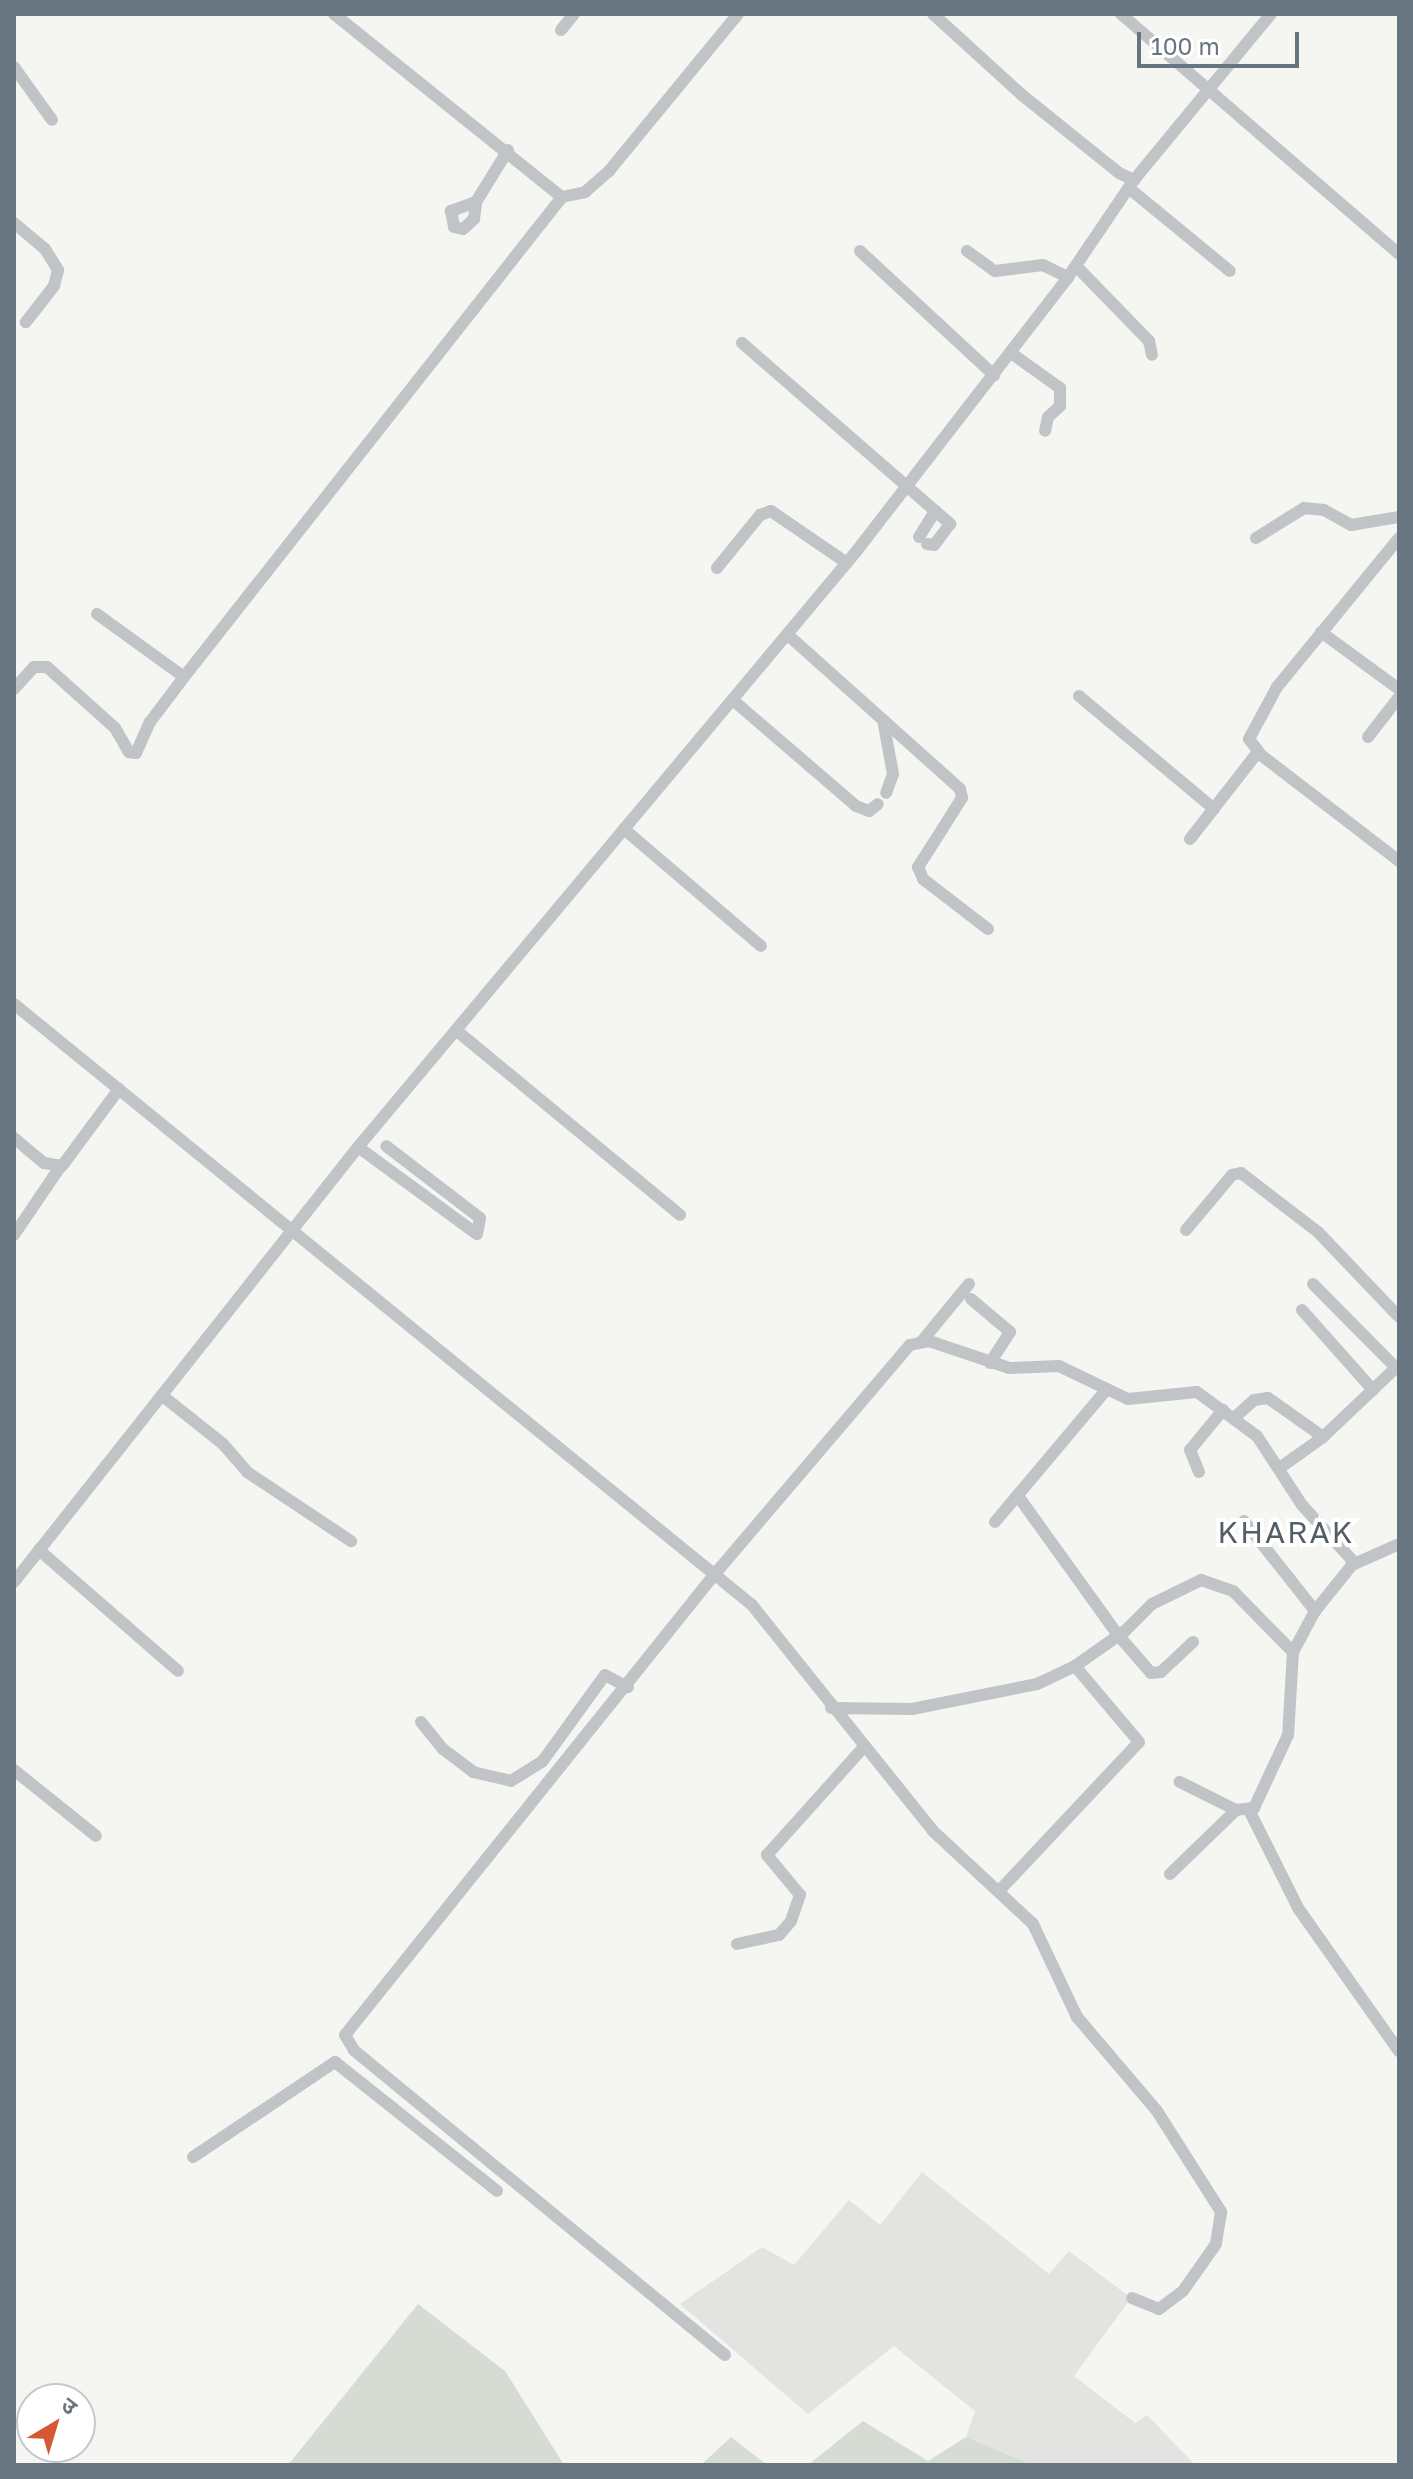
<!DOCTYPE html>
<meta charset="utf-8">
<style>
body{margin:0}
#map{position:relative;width:1413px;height:2479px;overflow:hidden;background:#f5f5f2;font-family:"Golos Text","Noto Sans Devanagari",sans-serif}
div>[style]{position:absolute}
.built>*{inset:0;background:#e3e4e2}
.green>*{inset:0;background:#d6dcd3}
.minor>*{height:12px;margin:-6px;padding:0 6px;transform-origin:6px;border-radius:6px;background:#c1c4c7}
span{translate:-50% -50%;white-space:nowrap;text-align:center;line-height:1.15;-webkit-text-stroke:8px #fff;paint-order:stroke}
.neighbourhood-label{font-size:30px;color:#545e66;letter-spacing:2px}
.frame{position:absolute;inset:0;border:16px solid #677580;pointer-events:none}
.north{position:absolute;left:16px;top:2383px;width:80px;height:80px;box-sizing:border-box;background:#fff;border:2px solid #c2c8cc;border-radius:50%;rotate:38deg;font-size:22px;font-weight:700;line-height:32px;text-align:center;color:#677580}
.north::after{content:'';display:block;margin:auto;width:28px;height:36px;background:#d45833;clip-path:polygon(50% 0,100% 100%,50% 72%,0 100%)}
.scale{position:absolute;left:1137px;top:32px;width:162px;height:36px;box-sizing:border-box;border:4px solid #677580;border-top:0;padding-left:10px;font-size:24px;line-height:28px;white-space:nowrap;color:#677580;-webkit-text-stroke:6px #fff;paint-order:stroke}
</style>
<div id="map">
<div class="built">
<i style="clip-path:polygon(922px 2172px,1049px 2274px,1069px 2251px,1131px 2298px,1074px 2376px,1135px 2423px,1147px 2415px,1195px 2465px,1033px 2465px,966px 2437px,975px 2411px,894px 2346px,808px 2414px,680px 2304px,762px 2247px,794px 2265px,849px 2200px,880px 2225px)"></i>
</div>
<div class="green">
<i style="clip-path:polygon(418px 2304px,505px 2371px,564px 2465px,288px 2465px)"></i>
<i style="clip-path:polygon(863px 2421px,928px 2461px,966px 2437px,1033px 2465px,808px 2465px)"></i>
<i style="clip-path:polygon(731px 2437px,767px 2465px,701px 2465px)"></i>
</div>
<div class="minor">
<i style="left:334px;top:14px;width:292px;rotate:38.8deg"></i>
<i style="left:562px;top:197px;width:24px;rotate:-12deg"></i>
<i style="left:585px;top:192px;width:32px;rotate:-41deg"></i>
<i style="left:609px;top:171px;width:203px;rotate:-50.6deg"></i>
<i style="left:933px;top:14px;width:120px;rotate:42.3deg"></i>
<i style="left:1022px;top:95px;width:124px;rotate:38.8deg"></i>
<i style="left:1119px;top:173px;width:17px;rotate:25deg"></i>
<i style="left:1134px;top:180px;width:215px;rotate:-50.5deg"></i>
<i style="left:1121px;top:14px;width:367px;rotate:40.8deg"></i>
<i style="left:561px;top:30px;width:21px;rotate:-51deg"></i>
<i style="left:14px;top:67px;width:65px;rotate:54.4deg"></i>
<i style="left:1130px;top:189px;width:129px;rotate:39.4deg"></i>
<i style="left:476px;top:202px;width:27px;rotate:160deg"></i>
<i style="left:451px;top:211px;width:16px;rotate:79deg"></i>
<i style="left:454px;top:227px;width:9px;rotate:13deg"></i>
<i style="left:463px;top:229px;width:15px;rotate:-42deg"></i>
<i style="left:474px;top:219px;width:17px;rotate:-83deg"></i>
<i style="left:476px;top:202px;width:61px;rotate:-58.4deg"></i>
<i style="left:14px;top:223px;width:40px;rotate:40deg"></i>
<i style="left:45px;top:249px;width:25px;rotate:58deg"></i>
<i style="left:58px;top:270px;width:16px;rotate:104deg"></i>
<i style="left:54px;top:286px;width:46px;rotate:127.9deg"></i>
<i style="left:860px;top:251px;width:183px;rotate:42.8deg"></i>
<i style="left:967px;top:251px;width:34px;rotate:36deg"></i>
<i style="left:995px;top:271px;width:48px;rotate:-7.1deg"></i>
<i style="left:1043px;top:265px;width:28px;rotate:26deg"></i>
<i style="left:1076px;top:266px;width:105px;rotate:45.8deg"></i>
<i style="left:1149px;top:341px;width:14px;rotate:78deg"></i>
<i style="left:742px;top:343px;width:276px;rotate:41deg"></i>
<i style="left:950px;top:524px;width:26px;rotate:127deg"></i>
<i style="left:934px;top:545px;width:7px;rotate:-172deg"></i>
<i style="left:1011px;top:353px;width:60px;rotate:35.5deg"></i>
<i style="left:1060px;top:388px;width:18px;rotate:90deg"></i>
<i style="left:1060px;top:406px;width:16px;rotate:137deg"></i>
<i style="left:1048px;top:417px;width:14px;rotate:102deg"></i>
<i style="left:919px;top:537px;width:31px;rotate:-58deg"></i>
<i style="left:1256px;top:538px;width:57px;rotate:-32deg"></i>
<i style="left:1304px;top:508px;width:20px;rotate:6deg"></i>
<i style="left:1324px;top:510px;width:31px;rotate:29deg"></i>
<i style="left:1351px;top:525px;width:49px;rotate:-9.5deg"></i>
<i style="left:1399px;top:538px;width:193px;rotate:129.3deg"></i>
<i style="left:1277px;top:687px;width:59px;rotate:118.3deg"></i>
<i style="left:1249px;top:739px;width:20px;rotate:53deg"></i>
<i style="left:1261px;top:755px;width:174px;rotate:37.5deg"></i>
<i style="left:717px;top:568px;width:68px;rotate:-50.9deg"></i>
<i style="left:760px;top:515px;width:12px;rotate:-20deg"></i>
<i style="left:771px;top:511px;width:92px;rotate:34.4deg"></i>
<i style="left:97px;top:614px;width:107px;rotate:35.9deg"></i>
<i style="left:1321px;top:632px;width:97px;rotate:36.2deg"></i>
<i style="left:788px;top:635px;width:231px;rotate:41.8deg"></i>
<i style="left:960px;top:789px;width:9px;rotate:77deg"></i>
<i style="left:962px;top:798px;width:82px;rotate:122.5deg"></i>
<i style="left:918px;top:867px;width:13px;rotate:67deg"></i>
<i style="left:923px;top:879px;width:82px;rotate:37.6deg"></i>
<i style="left:14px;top:689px;width:30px;rotate:-48deg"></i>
<i style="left:34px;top:667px;width:13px"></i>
<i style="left:47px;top:667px;width:91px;rotate:41.9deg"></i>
<i style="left:115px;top:728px;width:28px;rotate:60deg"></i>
<i style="left:129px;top:752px;width:7px;rotate:8deg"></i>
<i style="left:136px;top:753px;width:34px;rotate:-66deg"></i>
<i style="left:150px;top:722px;width:56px;rotate:-52.9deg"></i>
<i style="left:184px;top:677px;width:611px;rotate:-51.78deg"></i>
<i style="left:1079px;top:696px;width:176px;rotate:39.9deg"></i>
<i style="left:734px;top:701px;width:161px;rotate:40.7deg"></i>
<i style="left:856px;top:806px;width:14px;rotate:21deg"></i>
<i style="left:869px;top:811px;width:11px;rotate:-38deg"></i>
<i style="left:883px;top:720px;width:55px;rotate:79.5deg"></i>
<i style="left:893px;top:774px;width:20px;rotate:110deg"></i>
<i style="left:1368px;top:737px;width:51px;rotate:-52.2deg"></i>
<i style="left:624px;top:829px;width:180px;rotate:40.5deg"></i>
<i style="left:1190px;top:839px;width:110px;rotate:-52deg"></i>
<i style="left:14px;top:1004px;width:952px;rotate:39.16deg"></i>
<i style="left:752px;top:1605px;width:290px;rotate:51.3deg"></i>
<i style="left:933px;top:1831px;width:137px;rotate:42.9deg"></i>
<i style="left:1033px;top:1924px;width:103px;rotate:64.7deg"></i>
<i style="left:1077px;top:2017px;width:123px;rotate:49.6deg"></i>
<i style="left:1157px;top:2111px;width:120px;rotate:57.6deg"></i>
<i style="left:1221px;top:2212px;width:32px;rotate:99deg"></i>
<i style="left:1216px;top:2244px;width:57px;rotate:125.1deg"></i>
<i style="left:1183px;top:2291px;width:30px;rotate:143deg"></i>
<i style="left:1159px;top:2309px;width:29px;rotate:-158deg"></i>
<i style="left:457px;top:1031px;width:289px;rotate:39.5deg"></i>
<i style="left:14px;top:1138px;width:39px;rotate:40deg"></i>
<i style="left:44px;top:1163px;width:18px;rotate:9deg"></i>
<i style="left:62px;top:1166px;width:96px;rotate:-53.5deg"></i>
<i style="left:358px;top:1147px;width:147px;rotate:36.2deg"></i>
<i style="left:477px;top:1234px;width:16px;rotate:-79deg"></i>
<i style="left:480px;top:1218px;width:118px;rotate:-142.5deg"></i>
<i style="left:1186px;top:1230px;width:72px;rotate:-50.1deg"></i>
<i style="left:1232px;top:1175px;width:9px;rotate:-13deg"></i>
<i style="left:1241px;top:1173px;width:97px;rotate:37.5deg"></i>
<i style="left:1318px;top:1232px;width:117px;rotate:46.4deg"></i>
<i style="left:14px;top:1235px;width:82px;rotate:-55.9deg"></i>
<i style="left:1313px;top:1284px;width:118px;rotate:45.3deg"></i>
<i style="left:971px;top:1299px;width:51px;rotate:40.2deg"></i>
<i style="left:1010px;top:1332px;width:37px;rotate:123deg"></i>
<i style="left:1302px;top:1310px;width:107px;rotate:48.4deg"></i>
<i style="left:922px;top:1341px;width:74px;rotate:-50.5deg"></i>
<i style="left:164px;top:1397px;width:75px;rotate:38.5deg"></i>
<i style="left:223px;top:1444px;width:37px;rotate:49deg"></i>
<i style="left:247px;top:1472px;width:125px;rotate:33.6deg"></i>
<i style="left:1234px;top:1418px;width:27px;rotate:-42deg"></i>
<i style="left:1254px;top:1400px;width:14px;rotate:-8deg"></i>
<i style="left:1268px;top:1398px;width:67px;rotate:35.3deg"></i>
<i style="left:1281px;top:1467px;width:52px;rotate:-35.5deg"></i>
<i style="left:1323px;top:1437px;width:105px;rotate:-43.5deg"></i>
<i style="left:1199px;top:1472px;width:24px;rotate:-112deg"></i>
<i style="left:1190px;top:1450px;width:52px;rotate:-50.5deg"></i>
<i style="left:1018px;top:1496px;width:171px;rotate:54.3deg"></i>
<i style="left:1118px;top:1635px;width:50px;rotate:49deg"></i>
<i style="left:1151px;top:1673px;width:10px;rotate:-6deg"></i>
<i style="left:1161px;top:1672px;width:44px;rotate:-43.2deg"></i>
<i style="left:1244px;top:1521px;width:115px;rotate:51.7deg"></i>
<i style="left:995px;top:1522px;width:172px;rotate:-49.9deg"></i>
<i style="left:39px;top:1550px;width:184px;rotate:41deg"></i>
<i style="left:1352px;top:1565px;width:51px;rotate:-24.1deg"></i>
<i style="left:14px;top:1582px;width:555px;rotate:-51.66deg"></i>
<i style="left:358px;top:1147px;width:774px;rotate:-50.08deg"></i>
<i style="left:855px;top:553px;width:349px;rotate:-52.3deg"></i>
<i style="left:1068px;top:277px;width:117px;rotate:-55.8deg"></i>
<i style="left:831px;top:1708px;width:81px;rotate:0.7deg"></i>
<i style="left:912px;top:1709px;width:127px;rotate:-11.3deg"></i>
<i style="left:1037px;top:1684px;width:42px;rotate:-25.3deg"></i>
<i style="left:1075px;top:1666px;width:61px;rotate:-35deg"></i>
<i style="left:1125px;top:1631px;width:38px;rotate:-45deg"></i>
<i style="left:1152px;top:1604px;width:55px;rotate:-26.1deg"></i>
<i style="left:1201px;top:1580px;width:34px;rotate:19deg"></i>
<i style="left:1233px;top:1591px;width:86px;rotate:45.5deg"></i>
<i style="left:421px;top:1722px;width:35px;rotate:51deg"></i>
<i style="left:443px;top:1749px;width:38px;rotate:37deg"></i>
<i style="left:473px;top:1772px;width:39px;rotate:13deg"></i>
<i style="left:511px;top:1781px;width:36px;rotate:-32deg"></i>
<i style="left:542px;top:1762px;width:107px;rotate:-54.1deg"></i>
<i style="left:605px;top:1675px;width:26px;rotate:28deg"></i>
<i style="left:14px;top:1770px;width:105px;rotate:38.8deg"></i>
<i style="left:1250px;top:1812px;width:107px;rotate:63.4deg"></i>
<i style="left:1298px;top:1908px;width:175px;rotate:54.8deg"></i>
<i style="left:1170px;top:1874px;width:92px;rotate:-44.1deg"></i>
<i style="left:1000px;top:1890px;width:203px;rotate:-46.8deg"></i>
<i style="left:1139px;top:1742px;width:99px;rotate:-130.1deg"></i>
<i style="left:737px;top:1944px;width:43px;rotate:-12.1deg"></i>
<i style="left:779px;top:1935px;width:18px;rotate:-49deg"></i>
<i style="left:791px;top:1921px;width:28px;rotate:-71deg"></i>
<i style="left:800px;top:1895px;width:52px;rotate:-129.5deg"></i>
<i style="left:767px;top:1855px;width:145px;rotate:-48.1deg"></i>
<i style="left:193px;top:2157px;width:171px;rotate:-33.8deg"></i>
<i style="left:335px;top:2062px;width:207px;rotate:38.5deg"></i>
<i style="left:725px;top:2355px;width:480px;rotate:-140.6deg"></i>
<i style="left:354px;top:2050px;width:17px;rotate:-121deg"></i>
<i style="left:345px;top:2035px;width:590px;rotate:-51.26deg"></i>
<i style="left:714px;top:1575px;width:302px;rotate:-49.6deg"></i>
<i style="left:910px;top:1345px;width:19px;rotate:-12deg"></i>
<i style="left:929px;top:1341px;width:84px;rotate:18.6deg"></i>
<i style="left:1009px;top:1368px;width:50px;rotate:-2.3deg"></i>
<i style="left:1059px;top:1366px;width:76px;rotate:25.6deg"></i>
<i style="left:1128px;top:1399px;width:69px;rotate:-5.8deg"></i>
<i style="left:1197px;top:1392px;width:74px;rotate:36.3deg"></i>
<i style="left:1257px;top:1436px;width:82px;rotate:56.9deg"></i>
<i style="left:1302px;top:1505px;width:73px;rotate:47.8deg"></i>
<i style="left:1351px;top:1559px;width:6px;rotate:81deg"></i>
<i style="left:1352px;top:1565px;width:59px;rotate:128.8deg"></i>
<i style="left:1315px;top:1611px;width:47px;rotate:118.2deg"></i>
<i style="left:1293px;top:1652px;width:83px;rotate:93.4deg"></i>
<i style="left:1288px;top:1735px;width:81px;rotate:115deg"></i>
<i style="left:1254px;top:1808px;width:18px;rotate:174deg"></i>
<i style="left:1236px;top:1810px;width:63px;rotate:-153.4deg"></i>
</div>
<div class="neighbourhood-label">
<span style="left:1286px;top:1532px">KHARAK</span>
</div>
<div class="frame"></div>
<div class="north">उ</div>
<div class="scale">100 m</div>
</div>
